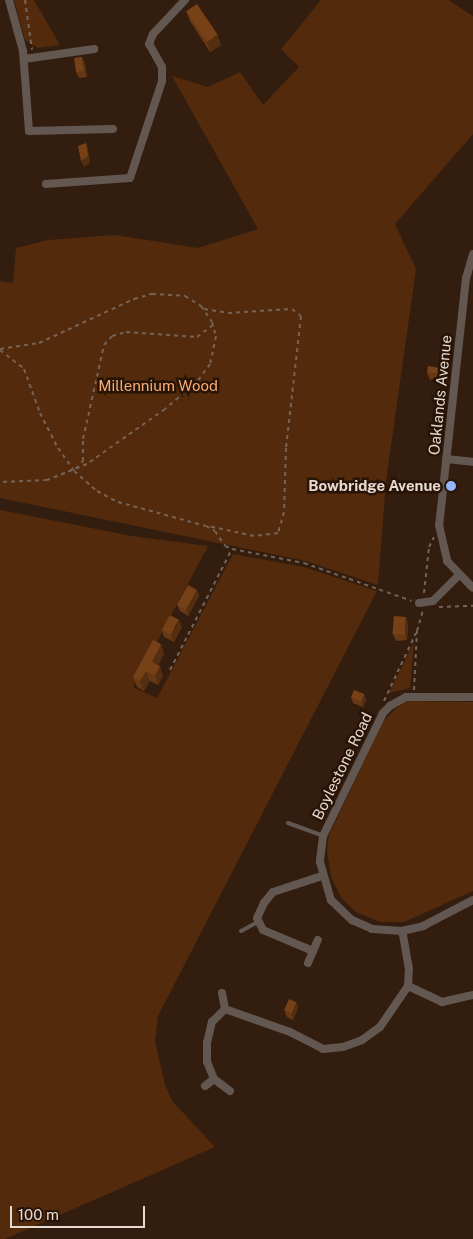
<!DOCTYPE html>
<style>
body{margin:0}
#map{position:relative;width:473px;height:1239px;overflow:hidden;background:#321d0f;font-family:"Public Sans",sans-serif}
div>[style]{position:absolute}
.green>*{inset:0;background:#532b0c}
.path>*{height:2px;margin-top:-1px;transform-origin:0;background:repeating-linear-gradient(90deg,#756256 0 4px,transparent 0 8px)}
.lane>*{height:4px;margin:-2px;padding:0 2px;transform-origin:2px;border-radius:2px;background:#635851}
.street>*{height:8px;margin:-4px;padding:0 4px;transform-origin:4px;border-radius:4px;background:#635851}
.wall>*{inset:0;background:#663815}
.shaded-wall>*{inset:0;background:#532e11}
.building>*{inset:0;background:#774118;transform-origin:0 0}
.dots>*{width:14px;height:14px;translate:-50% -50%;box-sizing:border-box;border:2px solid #281406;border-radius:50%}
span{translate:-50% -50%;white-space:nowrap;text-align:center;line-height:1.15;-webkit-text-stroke:5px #281406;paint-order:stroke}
.park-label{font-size:15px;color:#faab75}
.street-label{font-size:15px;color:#e7d9d0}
.poi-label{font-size:15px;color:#e7d9d0;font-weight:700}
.right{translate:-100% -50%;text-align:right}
.scale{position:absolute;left:10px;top:1206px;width:135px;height:22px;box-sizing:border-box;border:2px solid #e7d9d0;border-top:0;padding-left:6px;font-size:15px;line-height:18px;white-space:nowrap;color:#e7d9d0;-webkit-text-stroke:4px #281406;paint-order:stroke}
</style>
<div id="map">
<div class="green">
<i style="clip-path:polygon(34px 0,60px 45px,38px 48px,25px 40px,14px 0)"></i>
<i style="clip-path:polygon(321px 0,448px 0,473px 16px,473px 134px,395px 224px,416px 269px,386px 481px,378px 585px,306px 561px,0 498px,0 281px,13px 283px,16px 248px,48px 240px,115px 235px,198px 248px,258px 229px,172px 76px,208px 87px,240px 72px,263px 105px,299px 67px,281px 49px)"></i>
<i style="clip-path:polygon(0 510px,132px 536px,208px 546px,133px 687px,157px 698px,233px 554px,304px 567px,377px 591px,158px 1016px,155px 1041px,165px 1085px,173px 1102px,215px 1147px,5px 1239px,0 1239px)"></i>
<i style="clip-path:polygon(414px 642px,410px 688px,389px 693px)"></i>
<i style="clip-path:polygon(407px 701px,473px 702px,473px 891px,404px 922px,380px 922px,356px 912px,342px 899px,331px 877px,327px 851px,329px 835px,383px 722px,396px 708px)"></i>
</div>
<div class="path">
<i style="left:25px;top:0;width:50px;rotate:82deg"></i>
<i style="left:204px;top:309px;width:24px;rotate:9deg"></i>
<i style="left:228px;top:313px;width:64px;rotate:-3.6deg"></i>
<i style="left:292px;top:309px;width:11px;rotate:38deg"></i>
<i style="left:301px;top:316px;width:133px;rotate:96.5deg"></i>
<i style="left:286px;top:448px;width:64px;rotate:91.8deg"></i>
<i style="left:284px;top:512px;width:22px;rotate:106deg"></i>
<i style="left:278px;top:533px;width:24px;rotate:173deg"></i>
<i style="left:254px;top:536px;width:47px;rotate:-167.7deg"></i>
<i style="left:0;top:349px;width:39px;rotate:-9deg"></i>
<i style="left:39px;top:343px;width:105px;rotate:-24.9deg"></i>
<i style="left:134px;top:299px;width:19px;rotate:-16deg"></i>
<i style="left:152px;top:294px;width:33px;rotate:3deg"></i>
<i style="left:185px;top:296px;width:19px;rotate:32deg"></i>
<i style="left:201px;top:306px;width:19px;rotate:55deg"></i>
<i style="left:212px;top:322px;width:15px;rotate:74deg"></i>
<i style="left:216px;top:336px;width:29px;rotate:102deg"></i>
<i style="left:210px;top:364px;width:22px;rotate:126deg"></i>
<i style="left:197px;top:382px;width:42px;rotate:139.8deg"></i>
<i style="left:165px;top:409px;width:95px;rotate:144.8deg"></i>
<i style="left:87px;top:464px;width:43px;rotate:158.2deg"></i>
<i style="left:47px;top:480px;width:47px;rotate:177.6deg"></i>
<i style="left:0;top:350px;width:31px;rotate:38deg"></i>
<i style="left:24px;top:369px;width:47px;rotate:70deg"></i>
<i style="left:40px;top:413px;width:39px;rotate:63deg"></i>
<i style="left:58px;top:448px;width:28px;rotate:55deg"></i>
<i style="left:74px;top:471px;width:30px;rotate:41deg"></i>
<i style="left:97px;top:491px;width:24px;rotate:28deg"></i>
<i style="left:118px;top:502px;width:91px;rotate:15.3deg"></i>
<i style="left:206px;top:526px;width:10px;rotate:29deg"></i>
<i style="left:215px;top:531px;width:18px;rotate:56deg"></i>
<i style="left:225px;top:546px;width:8px;rotate:23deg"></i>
<i style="left:232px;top:549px;width:73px;rotate:11deg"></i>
<i style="left:304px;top:563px;width:114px;rotate:19.4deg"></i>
<i style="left:76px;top:469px;width:11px;rotate:-49deg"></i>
<i style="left:83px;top:461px;width:22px;rotate:-90deg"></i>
<i style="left:83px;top:439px;width:96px;rotate:-77.4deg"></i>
<i style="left:104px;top:345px;width:12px;rotate:-48deg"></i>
<i style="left:112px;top:336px;width:15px;rotate:-16deg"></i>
<i style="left:126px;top:332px;width:71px;rotate:4deg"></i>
<i style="left:197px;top:337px;width:20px;rotate:-37deg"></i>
<i style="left:424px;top:593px;width:46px;rotate:-83.8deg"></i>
<i style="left:429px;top:547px;width:11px;rotate:-63deg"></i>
<i style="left:439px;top:607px;width:34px;rotate:-2deg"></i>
<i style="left:170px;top:670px;width:136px;rotate:-62.9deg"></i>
<i style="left:414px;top:690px;width:59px;rotate:-87.1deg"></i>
<i style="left:417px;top:631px;width:22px;rotate:-74deg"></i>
<i style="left:384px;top:701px;width:75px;rotate:-64.8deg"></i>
</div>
<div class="lane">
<i style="left:288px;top:823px;width:37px;rotate:20deg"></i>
<i style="left:241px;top:931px;width:19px;rotate:-28deg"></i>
</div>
<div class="street">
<i style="left:9px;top:0;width:53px;rotate:74.6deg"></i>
<i style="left:23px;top:51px;width:80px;rotate:85.7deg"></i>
<i style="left:29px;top:131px;width:84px;rotate:-1.4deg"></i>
<i style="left:24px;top:59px;width:71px;rotate:-8.1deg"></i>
<i style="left:46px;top:184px;width:84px;rotate:-4.1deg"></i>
<i style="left:130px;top:178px;width:102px;rotate:-71.7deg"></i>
<i style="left:162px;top:81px;width:14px;rotate:-90deg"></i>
<i style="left:162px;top:67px;width:26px;rotate:-119deg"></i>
<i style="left:149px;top:44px;width:11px;rotate:-68deg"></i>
<i style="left:153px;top:34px;width:47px;rotate:-46.7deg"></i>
<i style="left:473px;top:254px;width:25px;rotate:106deg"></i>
<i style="left:466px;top:278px;width:248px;rotate:96.2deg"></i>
<i style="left:439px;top:525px;width:37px;rotate:77deg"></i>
<i style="left:447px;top:561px;width:37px;rotate:46deg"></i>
<i style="left:446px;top:459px;width:27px;rotate:6deg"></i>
<i style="left:419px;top:603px;width:14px;rotate:-8deg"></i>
<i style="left:433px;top:601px;width:35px;rotate:-45deg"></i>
<i style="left:473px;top:697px;width:67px;rotate:180deg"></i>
<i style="left:406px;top:697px;width:18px;rotate:151deg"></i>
<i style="left:390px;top:706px;width:10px;rotate:135deg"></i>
<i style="left:383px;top:713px;width:137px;rotate:116deg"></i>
<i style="left:323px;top:836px;width:26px;rotate:97deg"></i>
<i style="left:320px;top:862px;width:40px;rotate:74deg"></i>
<i style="left:331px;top:900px;width:29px;rotate:44deg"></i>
<i style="left:352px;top:920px;width:22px;rotate:24deg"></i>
<i style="left:372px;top:929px;width:30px;rotate:4deg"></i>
<i style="left:402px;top:931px;width:22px;rotate:-13deg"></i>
<i style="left:423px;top:926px;width:56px;rotate:-27.5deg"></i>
<i style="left:313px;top:951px;width:54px;rotate:-157.2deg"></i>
<i style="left:263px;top:930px;width:13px;rotate:-117deg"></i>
<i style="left:257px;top:918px;width:17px;rotate:-65deg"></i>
<i style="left:264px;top:903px;width:14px;rotate:-51deg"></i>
<i style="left:273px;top:892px;width:52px;rotate:-18.1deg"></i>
<i style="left:308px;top:963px;width:25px;rotate:-67deg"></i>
<i style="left:408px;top:986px;width:38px;rotate:25deg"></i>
<i style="left:442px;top:1002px;width:32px;rotate:-13deg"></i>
<i style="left:222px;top:993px;width:16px;rotate:79deg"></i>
<i style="left:205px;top:1086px;width:11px;rotate:-38deg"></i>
<i style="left:230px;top:1091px;width:20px;rotate:-143deg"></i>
<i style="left:214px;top:1079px;width:18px;rotate:-112deg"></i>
<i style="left:207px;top:1062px;width:19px;rotate:-90deg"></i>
<i style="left:207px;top:1043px;width:22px;rotate:-77deg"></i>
<i style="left:212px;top:1022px;width:18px;rotate:-45deg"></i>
<i style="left:225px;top:1009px;width:69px;rotate:19.5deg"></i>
<i style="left:290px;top:1032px;width:37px;rotate:27deg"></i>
<i style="left:323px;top:1049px;width:20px;rotate:-6deg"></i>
<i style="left:343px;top:1047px;width:20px;rotate:-20deg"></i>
<i style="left:362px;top:1040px;width:22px;rotate:-36deg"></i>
<i style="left:380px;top:1027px;width:50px;rotate:-55.7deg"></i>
<i style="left:408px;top:986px;width:17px;rotate:-87deg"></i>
<i style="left:409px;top:969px;width:39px;rotate:-100deg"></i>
</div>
<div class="wall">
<i style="clip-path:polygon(186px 11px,221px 45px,210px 52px,190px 21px)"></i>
<i style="clip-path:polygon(85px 63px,87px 77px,79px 78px,76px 72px)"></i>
<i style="clip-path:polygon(427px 373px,442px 374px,442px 381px,430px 380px)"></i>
<i style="clip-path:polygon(197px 590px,199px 596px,188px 616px,180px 611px,177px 605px)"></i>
<i style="clip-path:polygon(408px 624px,407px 640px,396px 641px,393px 634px)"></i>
<i style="clip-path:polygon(182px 627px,174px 642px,164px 637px,162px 630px)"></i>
<i style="clip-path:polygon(161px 644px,164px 654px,158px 665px,163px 676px,158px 685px,150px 681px,144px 691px,137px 687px,133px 677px)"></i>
<i style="clip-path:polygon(364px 694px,366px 700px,363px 707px,353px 703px,351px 697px)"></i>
<i style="clip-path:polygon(296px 1002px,298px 1008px,293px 1020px,287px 1017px,284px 1010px)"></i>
</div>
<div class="shaded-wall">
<i style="clip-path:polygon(218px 35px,221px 45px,210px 52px,207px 42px)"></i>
<i style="clip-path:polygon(82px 57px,85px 63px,87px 77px,84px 71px)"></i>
<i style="clip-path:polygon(86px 143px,88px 149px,90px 163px,84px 167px,81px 161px)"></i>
<i style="clip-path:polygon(440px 368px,442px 374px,442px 381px,439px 374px)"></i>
<i style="clip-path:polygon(197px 590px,199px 596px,188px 616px,186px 609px)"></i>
<i style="clip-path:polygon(406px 617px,408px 624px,407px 640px,405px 633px)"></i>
<i style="clip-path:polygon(179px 620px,182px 627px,174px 642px,171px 635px)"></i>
<i style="clip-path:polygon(161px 644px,164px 654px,155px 671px,152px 662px)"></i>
<i style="clip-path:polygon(160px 666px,163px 676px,158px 685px,155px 675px)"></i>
<i style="clip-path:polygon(146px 671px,150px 681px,144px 691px,140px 681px)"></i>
<i style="clip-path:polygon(364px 694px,366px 700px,363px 707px,361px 701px)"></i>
<i style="clip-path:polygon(296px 1002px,298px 1008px,293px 1020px,291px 1013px)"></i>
</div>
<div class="building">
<i style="left:197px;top:4px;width:37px;height:13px;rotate:56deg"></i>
<i style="left:82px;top:57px;width:14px;height:8px;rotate:82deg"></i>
<i style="clip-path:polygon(86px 143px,88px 156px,81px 161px,78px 146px)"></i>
<i style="clip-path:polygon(428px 366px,440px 368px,439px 374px,427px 373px)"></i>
<i style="left:188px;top:585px;width:10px;height:23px;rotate:29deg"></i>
<i style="left:170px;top:615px;width:10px;height:17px;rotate:29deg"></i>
<i style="left:394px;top:616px;width:12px;height:18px;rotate:5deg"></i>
<i style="clip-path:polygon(153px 640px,161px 644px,152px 662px,160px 666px,155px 675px,146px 671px,140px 681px,133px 677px)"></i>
<i style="left:354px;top:690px;width:11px;height:8px;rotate:22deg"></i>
<i style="left:289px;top:999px;width:8px;height:12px;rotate:23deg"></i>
</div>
<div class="dots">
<i style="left:451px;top:486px;background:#95b6fd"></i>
</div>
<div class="park-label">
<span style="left:158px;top:386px">Millennium Wood</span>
</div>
<div class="street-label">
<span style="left:440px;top:395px;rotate:-84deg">Oaklands Avenue</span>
<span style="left:342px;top:766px;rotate:-64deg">Boylestone Road</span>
</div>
<div class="poi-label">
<span class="right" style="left:441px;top:486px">Bowbridge Avenue</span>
</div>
<div class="scale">100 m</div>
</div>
